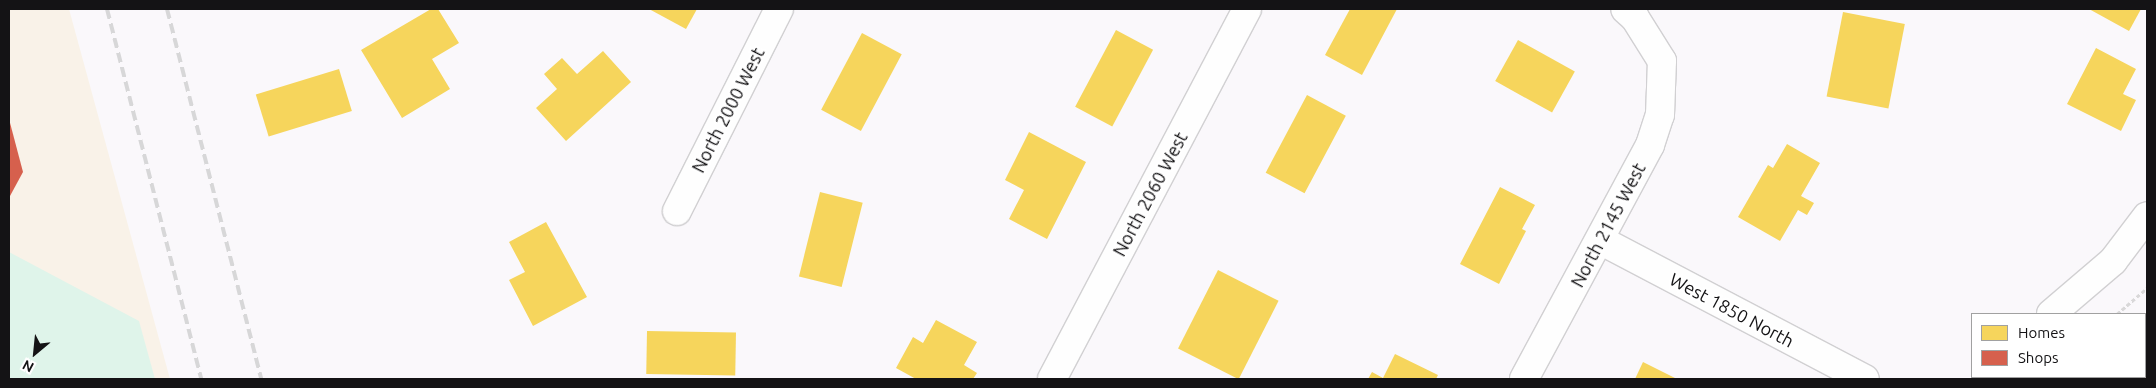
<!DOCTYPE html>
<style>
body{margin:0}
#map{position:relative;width:2156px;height:388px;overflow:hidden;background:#faf8fb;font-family:Ubuntu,sans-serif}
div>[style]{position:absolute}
.commercial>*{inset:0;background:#f9f2e8}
.green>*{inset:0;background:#dff4ea}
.homes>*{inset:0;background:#f6d55c;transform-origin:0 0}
.shops>*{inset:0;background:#d6604d}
.path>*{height:3px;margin-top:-1.5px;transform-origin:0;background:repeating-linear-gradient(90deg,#d9d8d9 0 4px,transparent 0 6.5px)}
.roads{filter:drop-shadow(1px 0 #d1d0d2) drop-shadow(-1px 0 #d1d0d2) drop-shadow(0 1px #d1d0d2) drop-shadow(0 -1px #d1d0d2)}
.minor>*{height:28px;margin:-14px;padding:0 14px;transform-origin:14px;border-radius:14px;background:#fefefe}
.rail>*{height:4px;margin-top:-2px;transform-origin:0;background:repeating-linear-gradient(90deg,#d7d7d8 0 10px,transparent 0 15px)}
span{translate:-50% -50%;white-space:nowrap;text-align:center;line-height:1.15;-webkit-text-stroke:5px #fff;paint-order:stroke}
.street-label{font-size:18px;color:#141315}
.frame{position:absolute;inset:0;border:10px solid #141315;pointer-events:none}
.legend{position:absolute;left:1971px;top:313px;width:175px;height:65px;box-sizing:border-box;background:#fff;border:1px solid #a1a1a1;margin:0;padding:6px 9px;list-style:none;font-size:15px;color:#141315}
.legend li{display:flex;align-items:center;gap:10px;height:25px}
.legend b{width:25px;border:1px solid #a1a1a1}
.north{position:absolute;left:10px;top:328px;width:50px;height:50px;-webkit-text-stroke:4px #fff;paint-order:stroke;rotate:208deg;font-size:14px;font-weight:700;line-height:20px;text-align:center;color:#141315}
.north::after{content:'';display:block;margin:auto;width:18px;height:22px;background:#141315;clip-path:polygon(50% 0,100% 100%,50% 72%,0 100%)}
</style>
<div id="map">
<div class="commercial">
<i style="clip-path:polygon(9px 9px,69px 9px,170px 379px,9px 379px)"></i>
</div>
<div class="green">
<i style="clip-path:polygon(9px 252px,139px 321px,155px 379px,9px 379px)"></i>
</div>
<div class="homes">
<i style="clip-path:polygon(431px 9px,438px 9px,459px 43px,432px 59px,450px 89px,402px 118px,361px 50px)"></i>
<i style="clip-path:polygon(649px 9px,697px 9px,686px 29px)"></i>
<i style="clip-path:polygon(1350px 9px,1397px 9px,1362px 75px,1325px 55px)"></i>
<i style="clip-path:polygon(2089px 9px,2141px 9px,2129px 31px)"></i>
<i style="left:1843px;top:12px;width:63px;height:86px;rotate:11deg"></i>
<i style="left:1116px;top:30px;width:42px;height:87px;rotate:28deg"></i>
<i style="left:862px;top:33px;width:45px;height:87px;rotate:28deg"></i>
<i style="left:1518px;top:40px;width:65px;height:47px;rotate:29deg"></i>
<i style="clip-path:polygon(2096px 48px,2136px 69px,2123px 94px,2136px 100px,2121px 131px,2067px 104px)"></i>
<i style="clip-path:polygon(603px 51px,631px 82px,566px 141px,536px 108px,557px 89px,544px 74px,562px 58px,577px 74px)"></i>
<i style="left:339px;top:69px;width:44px;height:87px;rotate:73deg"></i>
<i style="left:1307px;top:95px;width:44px;height:88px;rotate:28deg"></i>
<i style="clip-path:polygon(1029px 132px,1086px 162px,1047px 239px,1009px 219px,1024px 190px,1005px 180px)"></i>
<i style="clip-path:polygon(1787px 144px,1820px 163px,1801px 196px,1814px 203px,1807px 215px,1798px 210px,1780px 241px,1738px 217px,1768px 165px,1773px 168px)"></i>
<i style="clip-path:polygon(1500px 187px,1535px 205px,1522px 229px,1526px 231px,1499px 284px,1460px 264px)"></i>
<i style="left:820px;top:192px;width:44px;height:87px;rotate:14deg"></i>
<i style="clip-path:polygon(546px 222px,587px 297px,533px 326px,509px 280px,525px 272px,509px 242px)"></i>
<i style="left:1218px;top:270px;width:68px;height:88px;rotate:27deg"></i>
<i style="clip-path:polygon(936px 320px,977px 342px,964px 365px,977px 373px,973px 379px,916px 379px,896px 368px,913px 337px,923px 343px)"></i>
<i style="left:647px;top:331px;width:89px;height:43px;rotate:1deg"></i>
<i style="clip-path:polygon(1395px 354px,1438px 375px,1436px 379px,1368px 379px,1372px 372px,1383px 378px)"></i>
<i style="clip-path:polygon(1643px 362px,1677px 379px,1635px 379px)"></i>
</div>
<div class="shops">
<i style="clip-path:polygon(9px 119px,23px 172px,10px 196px,9px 195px)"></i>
</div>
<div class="path">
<i style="left:2117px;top:314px;width:40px;rotate:-41deg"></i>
<i style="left:2053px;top:379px;width:3px;rotate:-45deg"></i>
</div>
<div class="roads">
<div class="minor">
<i style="left:677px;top:211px;width:226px;rotate:-63.2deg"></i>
<i style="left:1600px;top:240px;width:299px;rotate:27.7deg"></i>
<i style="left:2051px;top:314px;width:82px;rotate:-40.5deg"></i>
<i style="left:2113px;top:261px;width:56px;rotate:-52.9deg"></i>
<i style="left:2138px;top:377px;width:5px;rotate:22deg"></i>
<i style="left:1052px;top:379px;width:418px;rotate:-62.2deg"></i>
<i style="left:1524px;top:379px;width:266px;rotate:-61.7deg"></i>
<i style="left:1650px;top:145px;width:32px;rotate:-72deg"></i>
<i style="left:1660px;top:115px;width:54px;rotate:-87.9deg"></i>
<i style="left:1662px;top:61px;width:51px;rotate:-122.1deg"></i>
<i style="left:1635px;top:18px;width:13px;rotate:-138deg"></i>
<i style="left:2003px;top:379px;width:2px;rotate:-63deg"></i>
</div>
</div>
<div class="rail">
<i style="left:107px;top:9px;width:382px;rotate:75.7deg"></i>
<i style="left:167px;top:9px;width:382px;rotate:75.7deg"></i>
</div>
<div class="street-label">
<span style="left:728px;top:110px;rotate:-63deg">North 2000 West</span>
<span style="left:1150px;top:194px;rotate:-62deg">North 2060 West</span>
<span style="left:1608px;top:225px;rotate:-62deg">North 2145 West</span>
<span style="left:1732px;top:310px;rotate:28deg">West 1850 North</span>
</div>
<div class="frame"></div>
<ul class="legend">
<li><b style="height:14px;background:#f6d55c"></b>Homes</li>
<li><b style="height:14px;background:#d6604d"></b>Shops</li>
</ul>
<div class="north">N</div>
</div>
